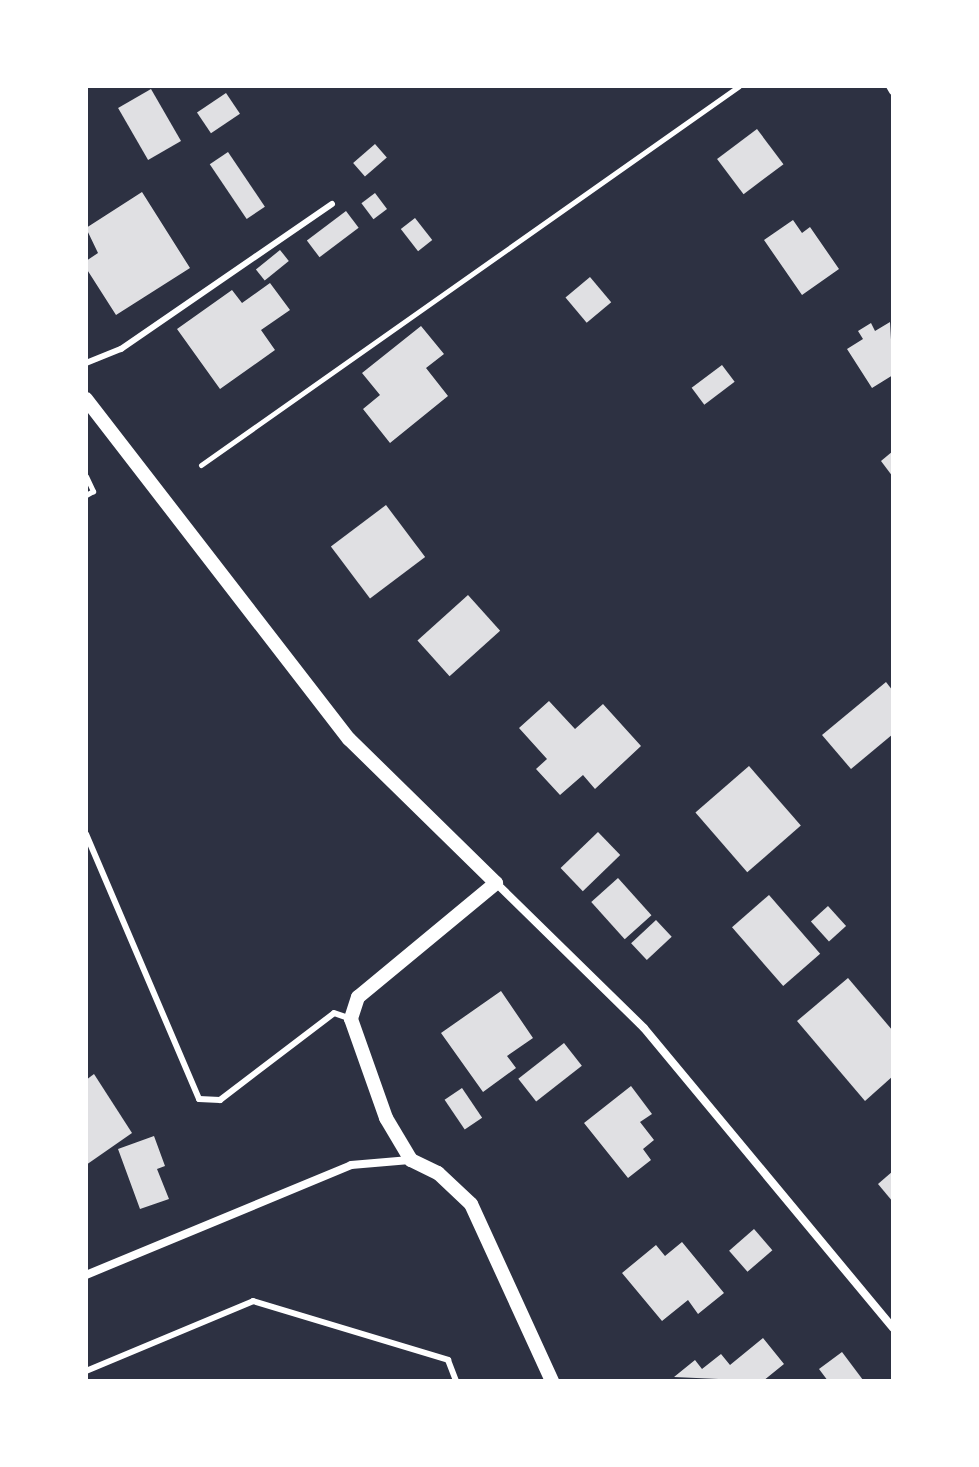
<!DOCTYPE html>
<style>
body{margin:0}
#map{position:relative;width:979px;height:1467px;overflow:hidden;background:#2d3142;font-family:"Source Sans 3",sans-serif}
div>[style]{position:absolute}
.building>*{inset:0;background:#e0e0e3;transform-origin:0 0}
.path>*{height:5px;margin:-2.5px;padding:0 2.5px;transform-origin:2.5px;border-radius:2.5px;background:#fff}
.service>*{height:6px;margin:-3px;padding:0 3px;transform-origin:3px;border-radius:3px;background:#fff}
.minor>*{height:8px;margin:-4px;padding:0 4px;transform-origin:4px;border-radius:4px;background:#fff}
.tertiary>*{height:14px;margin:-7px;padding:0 7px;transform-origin:7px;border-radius:7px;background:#fff}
span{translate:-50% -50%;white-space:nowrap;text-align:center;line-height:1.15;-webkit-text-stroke:6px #fff;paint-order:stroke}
.frame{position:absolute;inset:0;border:88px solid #fff;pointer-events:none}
</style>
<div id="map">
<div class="building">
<i style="left:151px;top:89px;width:60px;height:38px;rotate:60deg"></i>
<i style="left:226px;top:93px;width:25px;height:35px;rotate:56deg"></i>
<i style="left:757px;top:129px;width:44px;height:50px;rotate:53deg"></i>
<i style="left:375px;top:144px;width:18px;height:29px;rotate:49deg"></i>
<i style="left:228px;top:152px;width:66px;height:22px;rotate:56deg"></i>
<i style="clip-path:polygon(142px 192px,190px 268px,116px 315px,86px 268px,86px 261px,98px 253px,86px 228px)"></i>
<i style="left:375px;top:193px;width:20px;height:17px;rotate:53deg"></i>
<i style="left:346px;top:211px;width:21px;height:49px;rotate:53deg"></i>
<i style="left:415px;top:218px;width:28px;height:18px;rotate:52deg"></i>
<i style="clip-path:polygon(793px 220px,802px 233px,810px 227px,839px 269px,802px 295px,764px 240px)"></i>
<i style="left:280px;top:250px;width:14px;height:31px;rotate:51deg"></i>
<i style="left:590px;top:277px;width:33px;height:32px;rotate:50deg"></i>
<i style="clip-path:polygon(270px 283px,290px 310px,261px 330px,275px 350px,220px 389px,177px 329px,232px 290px,242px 303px)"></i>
<i style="clip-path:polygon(890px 322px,893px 375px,872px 388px,847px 349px,863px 339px,858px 331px,871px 323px,875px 331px)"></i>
<i style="clip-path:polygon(421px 326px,444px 354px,426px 368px,448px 396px,390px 443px,363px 409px,380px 395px,362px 373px)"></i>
<i style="left:722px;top:365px;width:21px;height:38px;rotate:53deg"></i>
<i style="clip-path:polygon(893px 451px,893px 477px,881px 461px)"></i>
<i style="left:386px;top:505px;width:65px;height:69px;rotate:53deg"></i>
<i style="left:468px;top:595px;width:48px;height:68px;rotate:48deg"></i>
<i style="clip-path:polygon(886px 682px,893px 691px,893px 734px,851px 769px,822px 735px)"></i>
<i style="clip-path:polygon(549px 701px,575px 729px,603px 704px,641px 746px,595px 789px,583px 775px,560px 795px,536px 769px,547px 759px,519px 728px)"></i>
<i style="left:749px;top:766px;width:79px;height:71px;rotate:49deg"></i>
<i style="left:598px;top:832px;width:32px;height:52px;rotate:46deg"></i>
<i style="left:618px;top:878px;width:50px;height:36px;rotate:48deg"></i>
<i style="left:769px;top:895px;width:78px;height:49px;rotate:49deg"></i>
<i style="left:828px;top:906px;width:27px;height:23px;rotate:48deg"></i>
<i style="left:656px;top:920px;width:23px;height:34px;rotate:47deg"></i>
<i style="clip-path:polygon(848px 978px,893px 1031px,893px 1076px,865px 1101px,797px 1021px)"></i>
<i style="clip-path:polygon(501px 991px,533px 1038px,507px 1056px,516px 1068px,483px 1092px,441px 1033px)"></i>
<i style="left:564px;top:1043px;width:29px;height:58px;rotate:52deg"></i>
<i style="clip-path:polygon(94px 1074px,132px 1133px,86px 1165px,86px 1080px)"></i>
<i style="clip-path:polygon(631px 1086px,652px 1114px,640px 1122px,654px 1140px,643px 1149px,651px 1160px,628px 1178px,584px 1123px)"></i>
<i style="left:462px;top:1088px;width:36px;height:21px;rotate:56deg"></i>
<i style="clip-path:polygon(154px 1136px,165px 1166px,157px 1169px,169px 1199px,140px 1209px,118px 1149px)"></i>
<i style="clip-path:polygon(893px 1171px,893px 1202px,878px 1184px)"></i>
<i style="left:754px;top:1229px;width:28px;height:33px;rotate:49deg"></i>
<i style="clip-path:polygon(682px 1242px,724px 1293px,698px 1314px,688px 1300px,662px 1321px,622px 1273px,656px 1245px,665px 1256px)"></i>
<i style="clip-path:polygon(763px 1338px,784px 1364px,763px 1381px,674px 1377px,695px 1360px,702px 1369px,721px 1354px,730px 1365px)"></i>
<i style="clip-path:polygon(842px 1352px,863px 1380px,861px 1381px,828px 1381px,819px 1369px)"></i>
</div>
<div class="path">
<i style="left:201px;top:465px;width:658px;rotate:-35.16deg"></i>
<i style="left:86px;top:476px;width:17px;rotate:65deg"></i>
<i style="left:93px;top:491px;width:8px;rotate:150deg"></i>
</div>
<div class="service">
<i style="left:86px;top:363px;width:38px;rotate:-22deg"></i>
<i style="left:121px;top:349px;width:256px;rotate:-34.5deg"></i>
<i style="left:86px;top:834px;width:288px;rotate:66.9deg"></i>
<i style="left:199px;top:1099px;width:21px;rotate:3deg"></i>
<i style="left:220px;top:1100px;width:143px;rotate:-37.3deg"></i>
<i style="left:334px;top:1013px;width:18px;rotate:19deg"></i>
<i style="left:86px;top:1371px;width:181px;rotate:-22.7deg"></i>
<i style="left:253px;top:1301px;width:204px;rotate:16.8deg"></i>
<i style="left:448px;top:1360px;width:22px;rotate:69deg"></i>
</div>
<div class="minor">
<i style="left:890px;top:86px;width:6px;rotate:59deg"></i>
<i style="left:496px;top:883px;width:207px;rotate:44.4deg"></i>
<i style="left:644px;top:1028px;width:390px;rotate:50.3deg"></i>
<i style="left:86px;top:1275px;width:287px;rotate:-22.5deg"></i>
<i style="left:351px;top:1165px;width:59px;rotate:-4.8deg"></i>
</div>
<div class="tertiary">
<i style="left:86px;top:399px;width:430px;rotate:52.3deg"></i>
<i style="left:349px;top:739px;width:206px;rotate:44.4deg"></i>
<i style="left:496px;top:883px;width:179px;rotate:140.4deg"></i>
<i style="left:358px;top:997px;width:23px;rotate:108deg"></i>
<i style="left:351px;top:1019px;width:105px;rotate:70.5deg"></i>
<i style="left:386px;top:1118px;width:49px;rotate:59.2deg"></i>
<i style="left:411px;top:1160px;width:30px;rotate:26deg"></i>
<i style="left:438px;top:1173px;width:45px;rotate:43.2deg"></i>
<i style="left:471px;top:1204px;width:195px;rotate:65.4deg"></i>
</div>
<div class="frame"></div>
</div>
